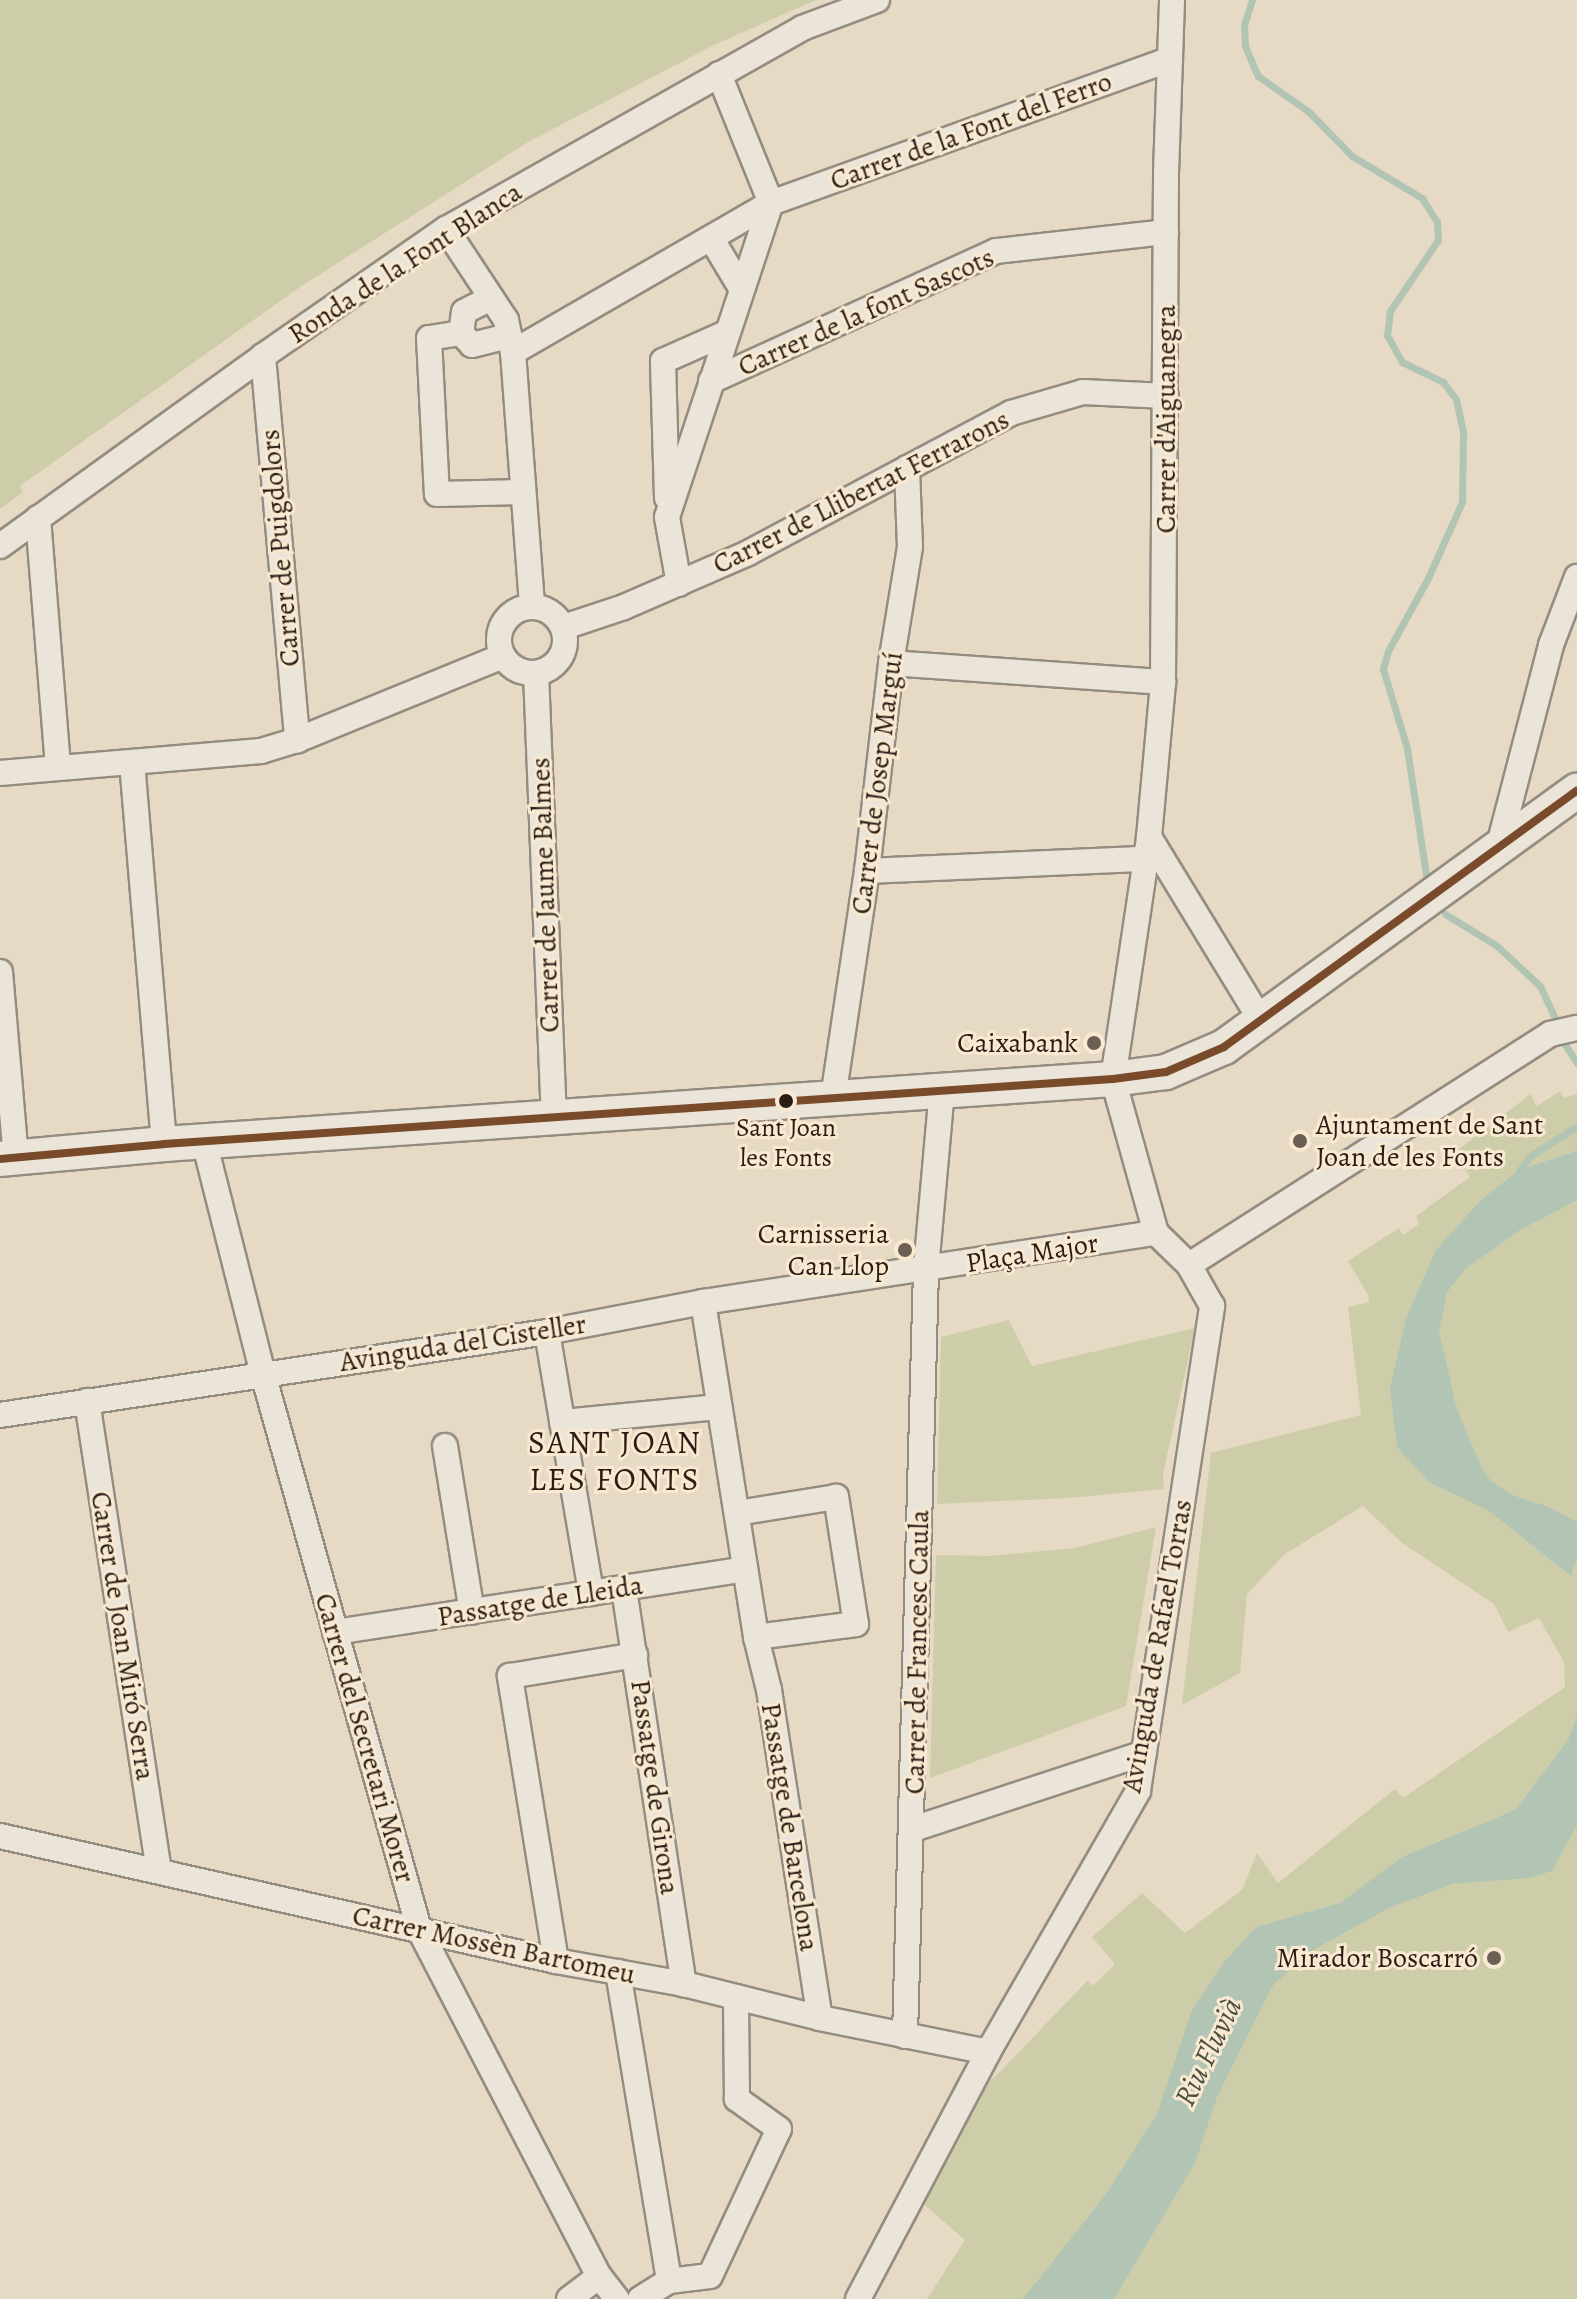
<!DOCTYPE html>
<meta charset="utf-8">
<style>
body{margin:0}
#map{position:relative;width:1577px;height:2299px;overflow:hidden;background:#e6dac5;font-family:Alegreya,serif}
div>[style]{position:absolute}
.green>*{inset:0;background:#cdcda9}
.water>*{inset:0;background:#b2c5b4}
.stream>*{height:7px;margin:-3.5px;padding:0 3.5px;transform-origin:3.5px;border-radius:3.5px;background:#b2c5b4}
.roads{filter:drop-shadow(2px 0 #958c80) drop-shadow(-2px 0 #958c80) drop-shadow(0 2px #958c80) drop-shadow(0 -2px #958c80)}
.street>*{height:24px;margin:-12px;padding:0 12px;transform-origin:12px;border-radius:12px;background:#eae4d9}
.street>.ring{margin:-12px;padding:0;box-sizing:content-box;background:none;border:24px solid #eae4d9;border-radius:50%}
.secondary>*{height:34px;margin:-17px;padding:0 17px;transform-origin:17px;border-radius:17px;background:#eae4d9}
.bus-1>*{height:8px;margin:-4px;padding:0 4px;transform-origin:4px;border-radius:4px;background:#7a4b2a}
.dots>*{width:22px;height:22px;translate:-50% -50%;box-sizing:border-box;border:4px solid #f8e9d0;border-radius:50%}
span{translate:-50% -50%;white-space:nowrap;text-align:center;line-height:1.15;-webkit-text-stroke:6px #f8e9d0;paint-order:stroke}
.bus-label{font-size:26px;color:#291d15}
.street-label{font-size:28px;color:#291d15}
.poi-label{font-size:28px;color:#291d15}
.right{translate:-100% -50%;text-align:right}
.left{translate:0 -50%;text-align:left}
.water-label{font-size:30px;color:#4c4d43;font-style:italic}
.quarter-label{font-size:32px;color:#291d15;letter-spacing:2px}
</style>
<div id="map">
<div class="green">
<i style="clip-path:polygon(0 0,816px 0,714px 45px,528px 142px,300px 287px,20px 486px,23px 492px,0 509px)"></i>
<i style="clip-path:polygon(1560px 1091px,1564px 1098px,1577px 1094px,1577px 2299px,927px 2299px,965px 2240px,919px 2200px,979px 2088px,996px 2076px,1088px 1980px,1093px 1986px,1115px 1964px,1092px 1937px,1142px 1893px,1185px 1933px,1242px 1890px,1257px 1853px,1278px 1883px,1395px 1789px,1403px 1798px,1565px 1687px,1564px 1662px,1539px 1618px,1508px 1632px,1494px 1604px,1402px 1543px,1363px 1506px,1285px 1554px,1247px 1594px,1240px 1673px,1182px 1705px,1211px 1453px,1361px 1415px,1348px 1307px,1369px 1302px,1368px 1295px,1348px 1261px,1399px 1228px,1403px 1235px,1419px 1224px,1416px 1216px,1470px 1177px,1454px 1153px,1531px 1094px,1536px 1107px)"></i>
<i style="clip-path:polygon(1009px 1320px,1032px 1366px,1195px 1328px,1163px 1474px,1164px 1489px,1069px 1498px,937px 1504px,941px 1337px)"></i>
<i style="clip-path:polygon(1156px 1527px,1126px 1706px,930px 1778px,936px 1555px,990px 1556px,1075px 1548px)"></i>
</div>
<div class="water">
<i style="clip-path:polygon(1577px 1151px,1577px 1200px,1520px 1230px,1465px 1269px,1447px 1292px,1439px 1331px,1456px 1406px,1482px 1469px,1491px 1481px,1512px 1495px,1549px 1507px,1577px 1522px,1577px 1558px,1571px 1576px,1489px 1511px,1429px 1482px,1397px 1447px,1390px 1389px,1406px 1318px,1436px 1250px,1481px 1200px,1519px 1170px)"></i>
<i style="clip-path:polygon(1577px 1716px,1577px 1825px,1552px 1871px,1529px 1878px,1452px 1884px,1389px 1908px,1315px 1949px,1274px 1984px,1267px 1996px,1217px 2097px,1195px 2163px,1114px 2299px,1023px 2299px,1106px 2194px,1157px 2114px,1192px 2010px,1224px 1962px,1256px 1927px,1340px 1903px,1402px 1857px,1515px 1810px,1568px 1740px)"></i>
</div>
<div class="stream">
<i style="left:1252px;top:0;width:26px;rotate:108deg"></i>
<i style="left:1244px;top:25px;width:21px;rotate:87deg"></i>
<i style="left:1245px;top:46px;width:33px;rotate:67deg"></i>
<i style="left:1258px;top:76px;width:62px;rotate:35.2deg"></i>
<i style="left:1309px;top:112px;width:62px;rotate:45.7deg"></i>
<i style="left:1352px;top:156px;width:82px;rotate:31deg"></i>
<i style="left:1422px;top:198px;width:28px;rotate:58deg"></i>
<i style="left:1437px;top:222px;width:18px;rotate:87deg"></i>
<i style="left:1438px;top:240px;width:86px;rotate:124.1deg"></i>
<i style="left:1390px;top:311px;width:24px;rotate:97deg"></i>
<i style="left:1387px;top:335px;width:31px;rotate:61deg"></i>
<i style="left:1402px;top:362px;width:46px;rotate:26deg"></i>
<i style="left:1443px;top:382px;width:21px;rotate:53deg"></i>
<i style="left:1456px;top:399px;width:35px;rotate:78deg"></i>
<i style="left:1463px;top:433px;width:69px;rotate:90.8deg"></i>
<i style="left:1462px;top:502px;width:83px;rotate:114.1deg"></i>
<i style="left:1428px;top:578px;width:83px;rotate:118.7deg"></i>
<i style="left:1388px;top:651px;width:19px;rotate:106deg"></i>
<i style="left:1383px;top:669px;width:83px;rotate:73.1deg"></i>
<i style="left:1407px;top:748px;width:135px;rotate:81.5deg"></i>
<i style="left:1445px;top:914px;width:60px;rotate:31.3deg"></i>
<i style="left:1496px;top:945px;width:60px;rotate:43deg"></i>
<i style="left:1540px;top:986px;width:40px;rotate:65deg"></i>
<i style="left:1564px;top:1043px;width:24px;rotate:57deg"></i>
<i style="left:1515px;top:1177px;width:24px;rotate:-55deg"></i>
<i style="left:1529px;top:1157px;width:57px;rotate:-32.9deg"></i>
</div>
<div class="roads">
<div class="street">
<i style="left:446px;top:229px;width:109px;rotate:56.6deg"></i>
<i style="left:506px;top:320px;width:33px;rotate:78deg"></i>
<i style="left:513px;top:352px;width:254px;rotate:85.7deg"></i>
<i style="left:711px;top:238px;width:58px;rotate:59deg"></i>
<i style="left:491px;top:298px;width:30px;rotate:153deg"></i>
<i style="left:464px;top:312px;width:21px;rotate:98deg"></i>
<i style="left:461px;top:333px;width:16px;rotate:47deg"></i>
<i style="left:472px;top:345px;width:38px;rotate:-14deg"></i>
<i style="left:461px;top:333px;width:32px;rotate:171deg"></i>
<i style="left:429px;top:338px;width:156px;rotate:87.1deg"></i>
<i style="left:437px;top:494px;width:86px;rotate:-1.3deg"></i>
<i style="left:513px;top:352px;width:298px;rotate:-30deg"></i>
<i style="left:771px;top:203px;width:424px;rotate:-19.8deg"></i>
<i style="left:263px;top:356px;width:386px;rotate:84.9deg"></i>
<i style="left:711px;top:381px;width:313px;rotate:-24.5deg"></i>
<i style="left:996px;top:251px;width:171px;rotate:-6.4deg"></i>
<i style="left:667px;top:498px;width:137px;rotate:-91.7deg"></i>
<i style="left:663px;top:361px;width:69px;rotate:-24deg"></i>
<i style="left:38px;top:518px;width:250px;rotate:85.4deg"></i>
<i style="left:0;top:546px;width:324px;rotate:-35.8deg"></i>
<i style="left:263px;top:356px;width:223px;rotate:-34.8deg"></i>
<i style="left:446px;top:229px;width:409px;rotate:-29.4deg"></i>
<i style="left:802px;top:28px;width:80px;rotate:-20.5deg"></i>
<i style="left:679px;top:584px;width:68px;rotate:-100.2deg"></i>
<i style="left:667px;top:517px;width:331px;rotate:-71.7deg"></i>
<i style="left:771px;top:203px;width:139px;rotate:-112deg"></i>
<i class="ring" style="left:499px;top:607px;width:42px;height:42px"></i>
<i style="left:564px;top:627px;width:63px;rotate:-18.4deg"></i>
<i style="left:624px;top:607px;width:135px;rotate:-23.5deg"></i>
<i style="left:748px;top:553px;width:298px;rotate:-28deg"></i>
<i style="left:1011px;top:413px;width:75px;rotate:-16.3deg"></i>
<i style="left:1083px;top:392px;width:83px;rotate:2.8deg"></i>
<i style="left:891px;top:663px;width:273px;rotate:4deg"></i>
<i style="left:536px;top:673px;width:444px;rotate:87.7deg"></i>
<i style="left:132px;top:762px;width:383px;rotate:85.2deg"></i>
<i style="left:0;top:773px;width:262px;rotate:-4.8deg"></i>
<i style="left:261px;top:751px;width:38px;rotate:-17deg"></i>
<i style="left:297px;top:740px;width:222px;rotate:-22.2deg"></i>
<i style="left:1149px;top:837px;width:213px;rotate:58.6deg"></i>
<i style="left:1499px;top:845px;width:207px;rotate:-75.4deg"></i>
<i style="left:1551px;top:645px;width:73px;rotate:-69.1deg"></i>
<i style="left:867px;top:871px;width:278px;rotate:-2.5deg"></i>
<i style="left:0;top:972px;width:187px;rotate:85.1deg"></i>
<i style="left:833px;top:1098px;width:230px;rotate:-81.5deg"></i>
<i style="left:867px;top:871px;width:209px;rotate:-83.4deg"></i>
<i style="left:891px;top:663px;width:118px;rotate:-80.7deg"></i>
<i style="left:910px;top:547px;width:79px;rotate:-92.2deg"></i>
<i style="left:204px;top:1141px;width:240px;rotate:75.8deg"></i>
<i style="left:263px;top:1374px;width:577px;rotate:74.3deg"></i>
<i style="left:419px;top:1929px;width:391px;rotate:62.6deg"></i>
<i style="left:599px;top:2276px;width:29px;rotate:52deg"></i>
<i style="left:1189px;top:1265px;width:429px;rotate:-32.6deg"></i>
<i style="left:1550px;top:1034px;width:28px;rotate:-13deg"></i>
<i style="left:703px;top:1302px;width:339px;rotate:81deg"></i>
<i style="left:756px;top:1637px;width:101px;rotate:-7.4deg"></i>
<i style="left:856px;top:1624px;width:129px;rotate:-98.9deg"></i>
<i style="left:836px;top:1497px;width:100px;rotate:170.8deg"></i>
<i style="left:547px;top:1332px;width:265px;rotate:80.4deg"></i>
<i style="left:87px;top:1401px;width:475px;rotate:81.3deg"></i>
<i style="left:0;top:1415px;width:553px;rotate:-8.63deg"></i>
<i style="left:547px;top:1332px;width:159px;rotate:-10.9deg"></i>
<i style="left:703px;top:1302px;width:458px;rotate:-8.7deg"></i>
<i style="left:562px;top:1422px;width:158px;rotate:-5.5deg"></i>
<i style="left:445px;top:1446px;width:168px;rotate:80.8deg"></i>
<i style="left:624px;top:1589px;width:400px;rotate:81.4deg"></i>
<i style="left:335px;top:1632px;width:415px;rotate:-8.7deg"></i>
<i style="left:756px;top:1637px;width:55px;rotate:76.2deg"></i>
<i style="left:769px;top:1690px;width:332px;rotate:81.2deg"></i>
<i style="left:913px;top:1829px;width:243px;rotate:-18.2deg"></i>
<i style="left:0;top:1836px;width:570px;rotate:12.67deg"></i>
<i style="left:556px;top:1961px;width:130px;rotate:10.2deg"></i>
<i style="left:684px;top:1984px;width:140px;rotate:14deg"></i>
<i style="left:820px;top:2018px;width:171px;rotate:11.4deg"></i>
<i style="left:556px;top:1961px;width:289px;rotate:-99.2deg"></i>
<i style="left:510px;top:1676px;width:127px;rotate:-9.5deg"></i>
<i style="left:618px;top:1972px;width:313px;rotate:80.6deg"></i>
<i style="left:669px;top:2281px;width:41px;rotate:-7deg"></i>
<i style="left:710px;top:2276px;width:162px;rotate:-64.9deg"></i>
<i style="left:779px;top:2129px;width:52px;rotate:-144.5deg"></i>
<i style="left:737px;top:2099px;width:102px;rotate:-90.6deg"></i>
<i style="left:905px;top:2036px;width:767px;rotate:-88.43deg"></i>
<i style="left:926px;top:1269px;width:180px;rotate:-84.9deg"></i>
<i style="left:569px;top:2299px;width:38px;rotate:-37deg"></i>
<i style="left:640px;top:2299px;width:34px;rotate:-32deg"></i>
<i style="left:858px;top:2299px;width:279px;rotate:-62.2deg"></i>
<i style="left:988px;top:2052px;width:301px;rotate:-60.1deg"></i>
<i style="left:1138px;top:1791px;width:491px;rotate:-81.3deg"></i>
<i style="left:1212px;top:1306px;width:47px;rotate:-119.3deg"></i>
<i style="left:1189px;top:1265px;width:46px;rotate:-135.9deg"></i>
<i style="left:1156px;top:1233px;width:160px;rotate:-105.6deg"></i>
<i style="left:1113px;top:1079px;width:245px;rotate:-81.5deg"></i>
<i style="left:1149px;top:837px;width:156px;rotate:-84.8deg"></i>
<i style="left:1163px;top:682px;width:509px;rotate:-89.66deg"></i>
<i style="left:1166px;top:173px;width:173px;rotate:-88deg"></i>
</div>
<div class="secondary">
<i style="left:0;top:1159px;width:165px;rotate:-5.2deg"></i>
<i style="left:164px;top:1144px;width:951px;rotate:-3.92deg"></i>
<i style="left:1113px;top:1079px;width:53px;rotate:-7.5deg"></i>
<i style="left:1166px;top:1072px;width:63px;rotate:-23.3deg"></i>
<i style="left:1224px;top:1047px;width:436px;rotate:-36deg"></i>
</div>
</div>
<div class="bus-1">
<i style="left:0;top:1159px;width:165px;rotate:-5.2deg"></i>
<i style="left:164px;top:1144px;width:951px;rotate:-3.92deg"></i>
<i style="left:1113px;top:1079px;width:53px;rotate:-7.5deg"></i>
<i style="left:1166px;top:1072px;width:63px;rotate:-23.3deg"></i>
<i style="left:1224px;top:1047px;width:436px;rotate:-36deg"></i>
</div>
<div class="dots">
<i style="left:1094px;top:1043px;background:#6b5f53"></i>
<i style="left:786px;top:1101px;background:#291d15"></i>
<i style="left:1300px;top:1141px;background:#6b5f53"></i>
<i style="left:905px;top:1250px;background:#6b5f53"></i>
<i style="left:1494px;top:1958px;background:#6b5f53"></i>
</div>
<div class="bus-label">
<span style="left:786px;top:1143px">Sant Joan<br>les Fonts</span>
</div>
<div class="street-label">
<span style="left:971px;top:131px;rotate:-20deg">Carrer de la Font del Ferro</span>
<span style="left:405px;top:263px;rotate:-33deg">Ronda de la Font Blanca</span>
<span style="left:866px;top:312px;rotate:-24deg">Carrer de la font Sascots</span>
<span style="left:1166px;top:419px;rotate:-90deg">Carrer d'Aiguanegra</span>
<span style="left:861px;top:492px;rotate:-27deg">Carrer de Llibertat Ferrarons</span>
<span style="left:280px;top:548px;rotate:-95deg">Carrer de Puigdolors</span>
<span style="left:877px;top:783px;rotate:-83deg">Carrer de Josep Marguí</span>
<span style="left:545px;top:895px;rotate:-92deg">Carrer de Jaume Balmes</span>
<span style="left:1032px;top:1253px;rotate:-9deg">Plaça Major</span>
<span style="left:463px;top:1343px;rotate:-9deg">Avinguda del Cisteller</span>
<span style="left:540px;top:1601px;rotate:-9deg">Passatge de Lleida</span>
<span style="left:123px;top:1636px;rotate:81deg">Carrer de Joan Miró Serra</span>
<span style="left:1157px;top:1646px;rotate:-80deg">Avinguda de Rafael Torras</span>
<span style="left:917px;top:1652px;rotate:-89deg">Carrer de Francesc Caula</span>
<span style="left:365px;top:1738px;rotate:74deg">Carrer del Secretari Morer</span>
<span style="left:655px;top:1787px;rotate:82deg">Passatge de Girona</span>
<span style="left:790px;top:1827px;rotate:81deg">Passatge de Barcelona</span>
<span style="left:494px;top:1945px;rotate:12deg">Carrer Mossèn Bartomeu</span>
</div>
<div class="poi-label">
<span class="right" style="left:1078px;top:1043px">Caixabank</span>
<span class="left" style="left:1316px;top:1141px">Ajuntament de Sant<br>Joan de les Fonts</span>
<span class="right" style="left:889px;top:1250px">Carnisseria<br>Can Llop</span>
<span class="right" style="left:1478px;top:1958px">Mirador Boscarró</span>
</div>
<div class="water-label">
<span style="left:1208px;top:2052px;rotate:-64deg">Riu Fluvià</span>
</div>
<div class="quarter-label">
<span style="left:615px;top:1461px">SANT JOAN<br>LES FONTS</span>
</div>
</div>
